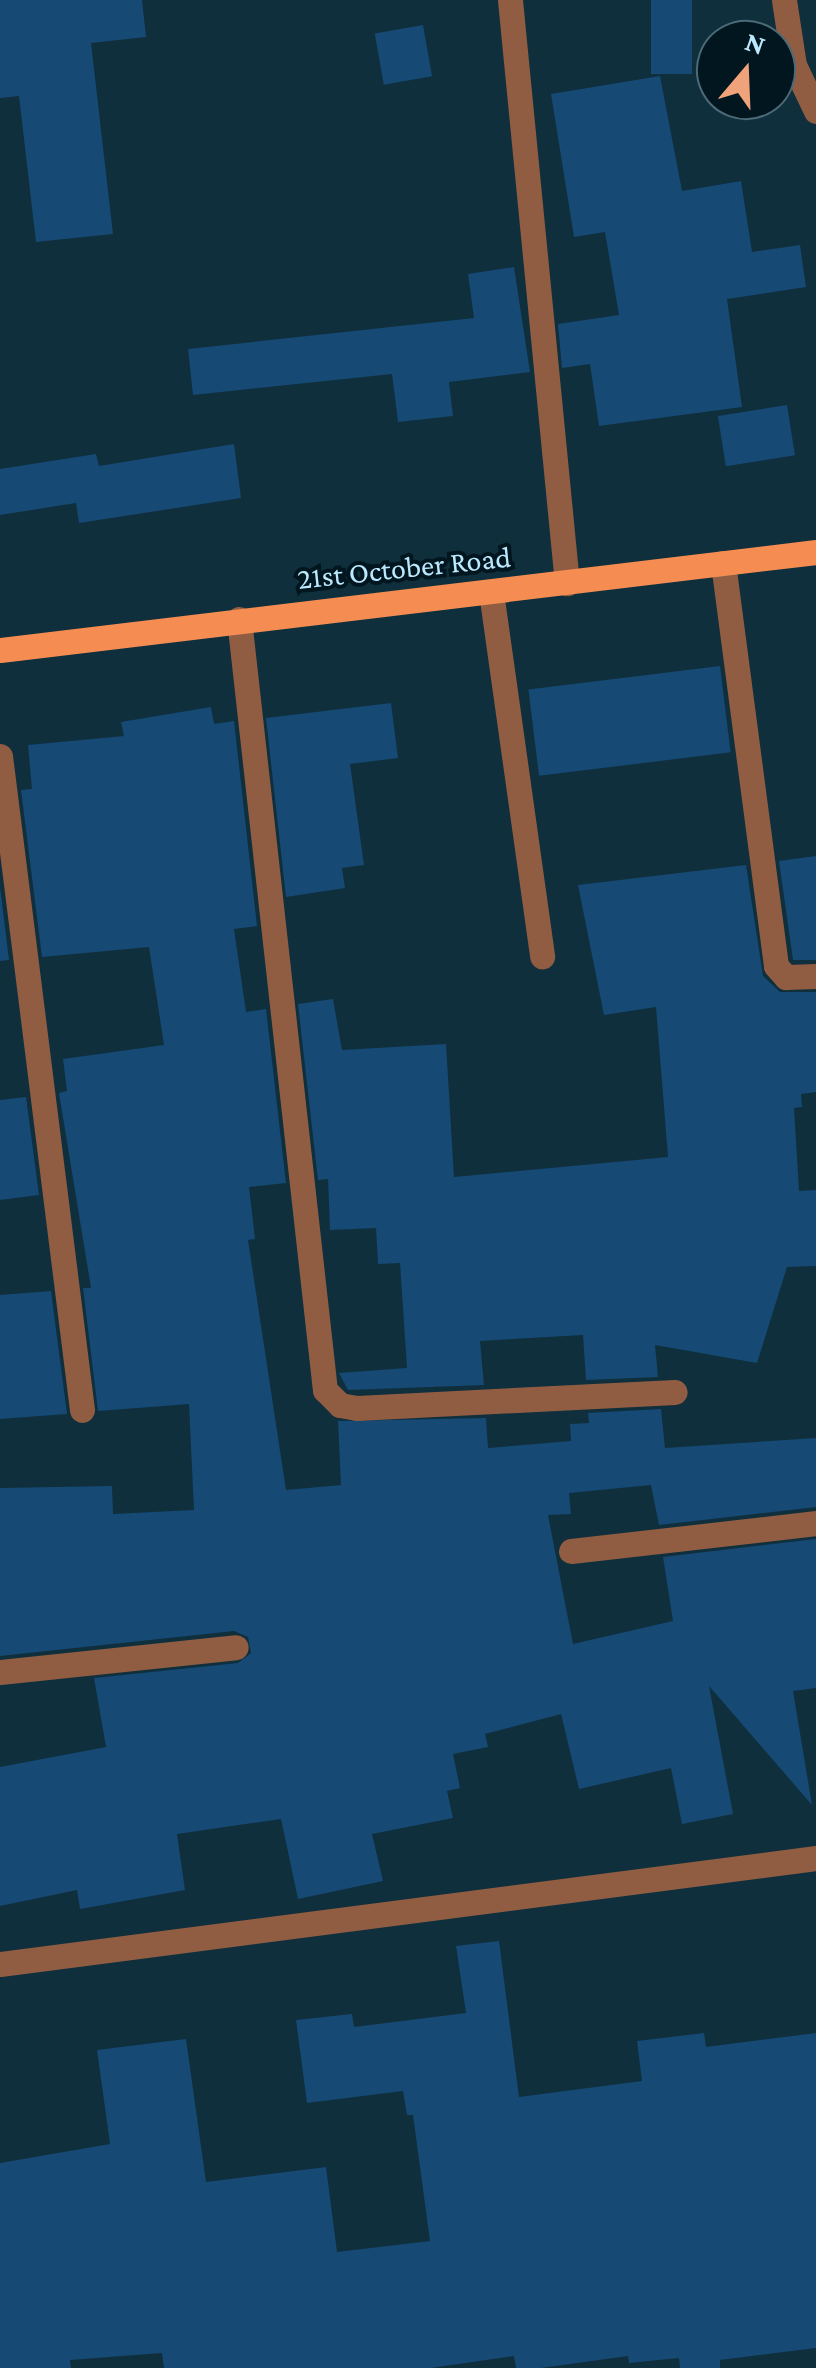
<!DOCTYPE html>
<style>
body{margin:0}
#map{position:relative;width:816px;height:2368px;overflow:hidden;background:#0f2f3c;font-family:"Crimson Pro",serif}
div>[style]{position:absolute}
.building>*{inset:0;background:#164974;transform-origin:0 0}
.minor>*{height:25px;margin:-12.5px;padding:0 12.5px;transform-origin:12.5px;border-radius:12.5px;background:#905d43}
.major>*{height:25px;margin:-12.5px;padding:0 12.5px;transform-origin:12.5px;border-radius:12.5px;background:#f58d53}
span{translate:-50% -50%;white-space:nowrap;text-align:center;line-height:1.15;-webkit-text-stroke:8px #02161f;paint-order:stroke}
.street-label{font-size:30px;color:#bce9fe}
.north{position:absolute;left:696px;top:20px;width:100px;height:100px;box-sizing:border-box;background:#02161f;border:2px solid #4c6a78;border-radius:50%;rotate:19deg;font-size:28px;font-weight:700;line-height:40px;text-align:center;color:#bce9fe}
.north::after{content:'';display:block;margin:auto;width:35px;height:45px;background:#f0a27a;clip-path:polygon(50% 0,100% 100%,50% 72%,0 100%)}
</style>
<div id="map">
<div class="building">
<i style="clip-path:polygon(0 0,142px 0,146px 37px,91px 43px,113px 234px,36px 242px,19px 96px,0 98px)"></i>
<i style="left:651px;top:0;width:41px;height:74px"></i>
<i style="left:423px;top:25px;width:52px;height:49px;rotate:80deg"></i>
<i style="clip-path:polygon(660px 76px,682px 191px,741px 181px,752px 252px,800px 245px,806px 287px,727px 299px,742px 407px,599px 426px,590px 364px,562px 368px,558px 324px,619px 315px,605px 232px,574px 237px,551px 94px)"></i>
<i style="clip-path:polygon(514px 267px,530px 372px,449px 382px,453px 416px,398px 422px,392px 374px,193px 395px,188px 349px,474px 318px,468px 274px)"></i>
<i style="left:787px;top:405px;width:51px;height:70px;rotate:81deg"></i>
<i style="clip-path:polygon(234px 444px,241px 498px,79px 523px,76px 503px,0 515px,0 469px,96px 454px,99px 466px)"></i>
<i style="left:720px;top:666px;width:87px;height:193px;rotate:83deg"></i>
<i style="clip-path:polygon(391px 703px,398px 758px,350px 764px,364px 865px,342px 868px,345px 888px,286px 897px,266px 718px)"></i>
<i style="clip-path:polygon(211px 707px,214px 724px,234px 721px,257px 926px,234px 929px,246px 1012px,266px 1009px,286px 1183px,249px 1187px,255px 1239px,248px 1240px,286px 1490px,341px 1485px,338px 1421px,486px 1418px,488px 1448px,571px 1441px,570px 1424px,589px 1423px,588px 1413px,661px 1409px,665px 1448px,816px 1438px,816px 1507px,659px 1525px,651px 1485px,569px 1493px,571px 1514px,548px 1515px,573px 1644px,673px 1621px,663px 1557px,816px 1539px,816px 1688px,793px 1691px,812px 1805px,709px 1686px,733px 1814px,682px 1824px,671px 1768px,579px 1789px,561px 1714px,485px 1734px,488px 1747px,453px 1754px,460px 1788px,447px 1791px,453px 1818px,372px 1834px,383px 1881px,298px 1899px,281px 1819px,177px 1834px,185px 1890px,80px 1909px,77px 1890px,0 1906px,0 1767px,106px 1747px,94px 1678px,238px 1663px,251px 1653px,248px 1637px,234px 1631px,0 1656px,0 1488px,112px 1486px,113px 1514px,194px 1510px,189px 1404px,98px 1411px,83px 1288px,91px 1288px,59px 1093px,67px 1091px,63px 1059px,164px 1045px,149px 947px,42px 957px,21px 790px,32px 789px,28px 745px,124px 736px,121px 722px)"></i>
<i style="clip-path:polygon(816px 856px,816px 960px,793px 960px,779px 861px)"></i>
<i style="clip-path:polygon(746px 865px,763px 976px,780px 992px,816px 992px,816px 1092px,801px 1094px,802px 1107px,794px 1108px,799px 1191px,816px 1190px,816px 1266px,787px 1267px,757px 1363px,655px 1345px,658px 1377px,586px 1380px,583px 1335px,480px 1341px,484px 1385px,348px 1390px,339px 1373px,407px 1368px,400px 1263px,378px 1264px,376px 1228px,330px 1230px,328px 1179px,318px 1180px,298px 1004px,333px 999px,342px 1050px,446px 1044px,454px 1177px,668px 1157px,656px 1007px,604px 1015px,578px 885px)"></i>
<i style="clip-path:polygon(0 887px,9px 960px,0 961px)"></i>
<i style="clip-path:polygon(26px 1097px,39px 1195px,0 1200px,0 1100px)"></i>
<i style="clip-path:polygon(51px 1291px,67px 1414px,0 1419px,0 1295px)"></i>
<i style="clip-path:polygon(499px 1941px,519px 2097px,642px 2081px,637px 2041px,704px 2033px,706px 2047px,816px 2033px,816px 2348px,720px 2360px,720px 2368px,680px 2368px,679px 2358px,629px 2363px,628px 2356px,541px 2368px,516px 2368px,514px 2356px,431px 2368px,164px 2368px,162px 2353px,70px 2360px,71px 2368px,0 2368px,0 2163px,110px 2144px,97px 2050px,186px 2039px,206px 2182px,326px 2167px,337px 2252px,430px 2241px,413px 2115px,407px 2115px,403px 2091px,307px 2103px,296px 2020px,352px 2014px,354px 2027px,466px 2013px,456px 1946px)"></i>
</div>
<div class="minor">
<i style="left:510px;top:0;width:586px;rotate:84.42deg"></i>
<i style="left:784px;top:0;width:66px;rotate:81.3deg"></i>
<i style="left:794px;top:65px;width:51px;rotate:64.4deg"></i>
<i style="left:723px;top:563px;width:406px;rotate:82.5deg"></i>
<i style="left:776px;top:966px;width:15px;rotate:48deg"></i>
<i style="left:786px;top:977px;width:30px;rotate:-2deg"></i>
<i style="left:491px;top:592px;width:368px;rotate:82deg"></i>
<i style="left:239px;top:619px;width:776px;rotate:83.64deg"></i>
<i style="left:325px;top:1390px;width:21px;rotate:45deg"></i>
<i style="left:340px;top:1405px;width:17px;rotate:10deg"></i>
<i style="left:357px;top:1408px;width:318px;rotate:-2.9deg"></i>
<i style="left:0;top:756px;width:659px;rotate:82.85deg"></i>
<i style="left:571px;top:1551px;width:247px;rotate:-6.5deg"></i>
<i style="left:0;top:1672px;width:237px;rotate:-6deg"></i>
<i style="left:0;top:1964px;width:823px;rotate:-7.4deg"></i>
</div>
<div class="major">
<i style="left:0;top:650px;width:822px;rotate:-6.85deg"></i>
</div>
<div class="street-label">
<span style="left:404px;top:568px;rotate:-6deg">21st October Road</span>
</div>
<div class="north">N</div>
</div>
